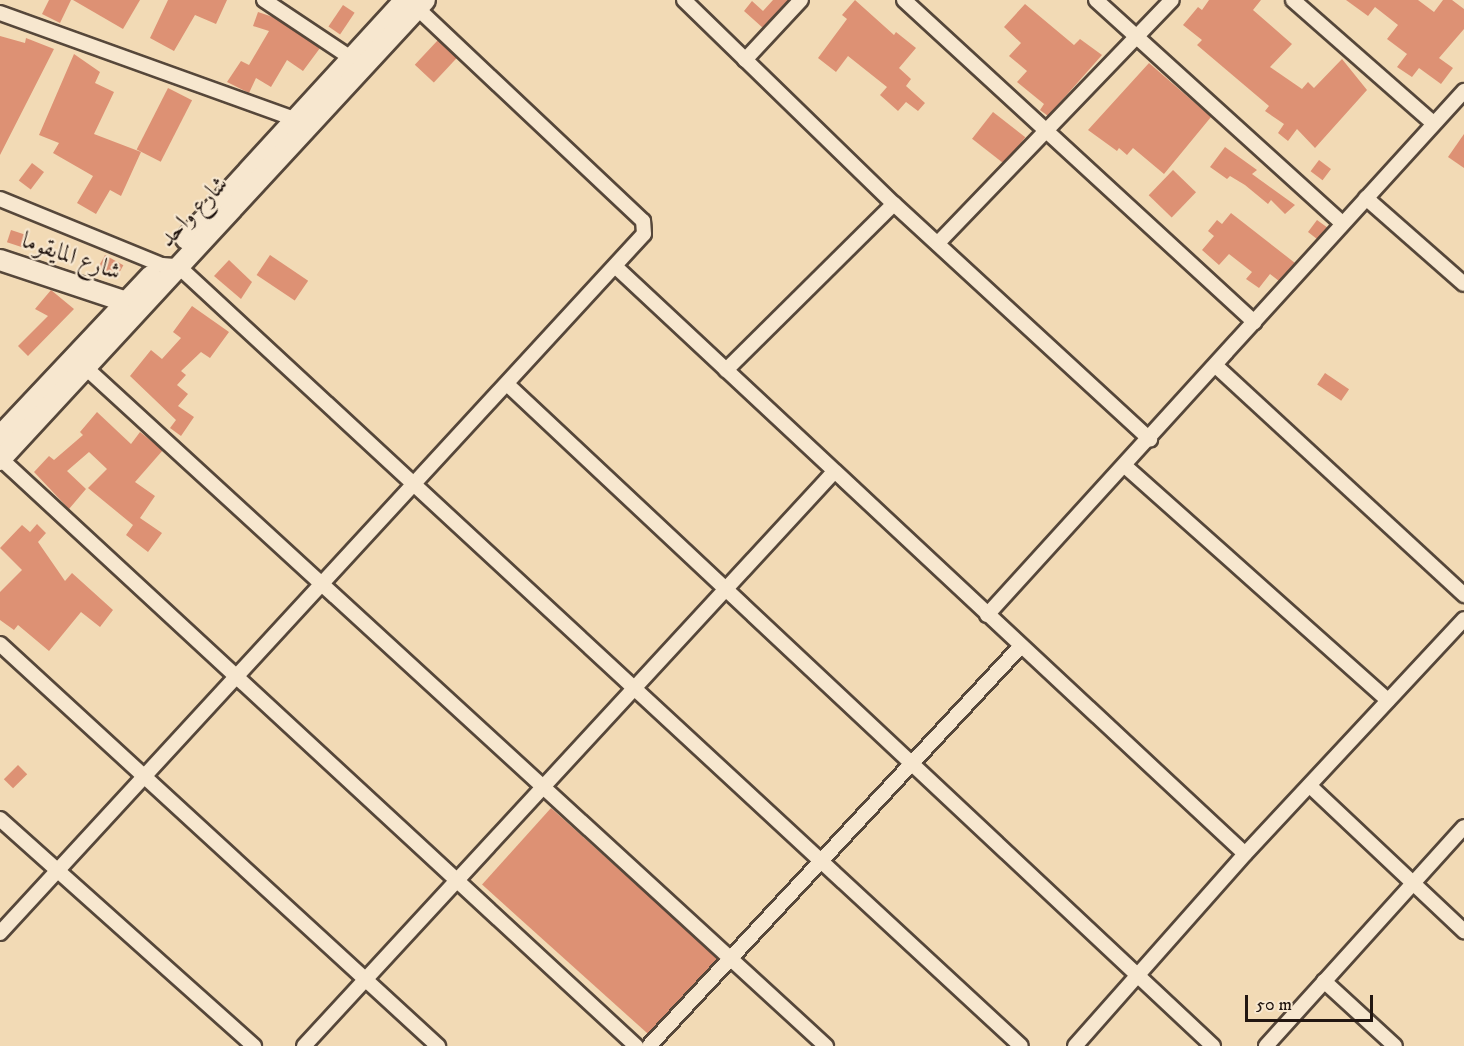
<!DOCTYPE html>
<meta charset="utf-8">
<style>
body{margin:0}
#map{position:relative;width:1464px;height:1046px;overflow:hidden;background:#f2dab5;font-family:"IM FELL DW Pica",Amiri,serif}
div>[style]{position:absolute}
.building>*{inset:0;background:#dd9174;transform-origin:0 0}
.roads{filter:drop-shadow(2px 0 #56473a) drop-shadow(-2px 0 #56473a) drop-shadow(0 2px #56473a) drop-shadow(0 -2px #56473a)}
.street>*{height:14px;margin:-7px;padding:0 7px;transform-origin:7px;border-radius:7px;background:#f7e7cf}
.secondary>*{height:20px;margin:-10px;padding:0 10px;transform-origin:10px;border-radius:10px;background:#f7e7cf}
span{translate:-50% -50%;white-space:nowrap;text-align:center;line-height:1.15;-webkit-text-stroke:4.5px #f7e7cf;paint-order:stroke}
.street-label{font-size:24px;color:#221611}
.scale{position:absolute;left:1245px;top:995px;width:128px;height:27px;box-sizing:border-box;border:3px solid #221611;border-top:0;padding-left:8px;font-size:18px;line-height:21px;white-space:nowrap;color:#221611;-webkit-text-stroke:4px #f7e7cf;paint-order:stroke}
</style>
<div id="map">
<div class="building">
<i style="clip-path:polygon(49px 0,71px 0,60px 23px,42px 14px)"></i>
<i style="clip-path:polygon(73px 0,140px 0,123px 29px)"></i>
<i style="clip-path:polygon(168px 0,227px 0,216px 24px,195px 15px,174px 51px,150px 38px)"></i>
<i style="clip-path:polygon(773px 0,789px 0,763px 28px,744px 11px,752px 1px,763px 11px)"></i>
<i style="clip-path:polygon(855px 0,894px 35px,896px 32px,916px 48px,899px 68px,911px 79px,906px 86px,925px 103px,918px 111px,906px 102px,898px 111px,880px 95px,887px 87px,848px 56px,836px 72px,818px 58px,847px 19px,842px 15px)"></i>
<i style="clip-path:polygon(1209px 0,1261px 0,1253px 10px,1292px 44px,1270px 67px,1302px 89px,1308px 82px,1314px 88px,1342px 59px,1367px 90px,1315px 148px,1297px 129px,1288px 141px,1278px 133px,1284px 124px,1265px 111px,1269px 106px,1197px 45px,1202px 40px,1183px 25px,1198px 7px,1202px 10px)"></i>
<i style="clip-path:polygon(1346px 0,1418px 0,1434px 12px,1443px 0,1452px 0,1464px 9px,1464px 29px,1439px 58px,1453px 68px,1441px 84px,1419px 68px,1412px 77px,1397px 67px,1407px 54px,1387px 39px,1398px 25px,1375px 7px,1368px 16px)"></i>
<i style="clip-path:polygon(1025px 4px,1074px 45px,1080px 39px,1102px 55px,1048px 116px,1040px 110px,1044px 104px,1017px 82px,1027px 71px,1009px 56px,1021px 43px,1004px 27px)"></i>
<i style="left:343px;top:5px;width:14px;height:26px;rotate:34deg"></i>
<i style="clip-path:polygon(258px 12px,273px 17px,320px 48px,303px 71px,287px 60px,271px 87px,256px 78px,249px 93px,227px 82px,241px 61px,249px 65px,269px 31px,253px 26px)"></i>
<i style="clip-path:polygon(0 36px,25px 43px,26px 38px,54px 49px,0 155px)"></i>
<i style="left:438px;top:40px;width:26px;height:34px;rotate:43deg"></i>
<i style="clip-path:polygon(74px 54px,100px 72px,95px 83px,114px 92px,94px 134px,141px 152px,121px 196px,110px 190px,96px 214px,77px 203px,93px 176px,53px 153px,59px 143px,39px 135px)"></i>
<i style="clip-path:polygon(1149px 63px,1211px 117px,1164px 174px,1133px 148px,1127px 155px,1119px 148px,1117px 151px,1088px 130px)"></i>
<i style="left:168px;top:88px;width:27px;height:69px;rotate:27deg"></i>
<i style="left:993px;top:112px;width:41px;height:34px;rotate:38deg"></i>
<i style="clip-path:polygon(1464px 134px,1464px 168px,1448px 157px)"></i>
<i style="clip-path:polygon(1225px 147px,1257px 170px,1252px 174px,1295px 205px,1285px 214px,1271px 200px,1268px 204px,1245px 185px,1230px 176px,1227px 179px,1210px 167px)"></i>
<i style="left:1319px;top:160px;width:15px;height:14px;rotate:37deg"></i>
<i style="left:32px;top:163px;width:15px;height:22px;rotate:37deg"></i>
<i style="left:1173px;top:170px;width:32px;height:35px;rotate:44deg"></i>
<i style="clip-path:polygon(1231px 213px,1295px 263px,1279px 281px,1270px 274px,1259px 288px,1246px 279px,1252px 272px,1229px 254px,1219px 265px,1202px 250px,1214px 236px,1208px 231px,1217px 220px,1222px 224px)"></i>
<i style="clip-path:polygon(1317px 220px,1328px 228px,1317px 239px,1308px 232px)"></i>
<i style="left:11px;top:230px;width:16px;height:13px;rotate:18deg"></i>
<i style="left:105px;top:255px;width:21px;height:16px;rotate:29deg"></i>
<i style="left:270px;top:255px;width:46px;height:24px;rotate:34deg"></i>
<i style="clip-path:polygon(229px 260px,252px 282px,241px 299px,214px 276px)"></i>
<i style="clip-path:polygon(51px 290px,74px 309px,28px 356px,18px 346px,48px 316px,35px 309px)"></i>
<i style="clip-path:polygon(192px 306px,229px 332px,210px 358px,201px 352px,181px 371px,186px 375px,177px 385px,188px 394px,178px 406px,194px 417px,181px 436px,170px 428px,176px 420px,130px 376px,151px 350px,162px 359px,181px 338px,173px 332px)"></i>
<i style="left:1325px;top:373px;width:29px;height:14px;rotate:34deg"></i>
<i style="clip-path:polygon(97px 412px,131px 444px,140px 432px,163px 450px,135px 482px,155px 496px,140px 518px,162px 533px,148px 552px,126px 535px,133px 525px,88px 488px,107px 469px,89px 452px,67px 471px,86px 489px,69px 509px,34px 472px,49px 456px,54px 460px,83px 435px,80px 432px)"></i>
<i style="clip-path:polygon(37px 524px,46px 533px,38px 542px,65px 581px,72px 573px,113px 610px,100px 627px,81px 612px,49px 651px,18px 625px,14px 630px,0 620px,0 592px,22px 570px,0 548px,22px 525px,30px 532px)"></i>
<i style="left:18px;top:765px;width:13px;height:20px;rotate:45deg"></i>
<i style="left:551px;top:808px;width:225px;height:103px;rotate:42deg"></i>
</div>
<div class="roads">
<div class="street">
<i style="left:264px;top:0;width:105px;rotate:33.7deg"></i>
<i style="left:684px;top:0;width:293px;rotate:44.2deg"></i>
<i style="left:894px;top:204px;width:348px;rotate:42.6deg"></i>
<i style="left:904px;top:0;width:476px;rotate:42.6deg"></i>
<i style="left:1096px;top:0;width:332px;rotate:42.2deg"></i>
<i style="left:1293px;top:0;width:186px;rotate:41.3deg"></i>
<i style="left:0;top:13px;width:313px;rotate:19.8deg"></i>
<i style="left:745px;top:60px;width:82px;rotate:-47deg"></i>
<i style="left:1366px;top:198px;width:130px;rotate:41.3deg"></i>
<i style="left:0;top:199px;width:175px;rotate:22.2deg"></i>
<i style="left:162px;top:265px;width:16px;rotate:4deg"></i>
<i style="left:178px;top:266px;width:1148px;rotate:42.78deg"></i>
<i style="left:938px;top:243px;width:337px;rotate:-46.1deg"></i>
<i style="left:616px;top:267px;width:860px;rotate:43.02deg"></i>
<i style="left:1216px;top:366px;width:338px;rotate:42.7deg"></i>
<i style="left:86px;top:368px;width:1004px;rotate:42.5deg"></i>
<i style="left:726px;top:370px;width:236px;rotate:-44.7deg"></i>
<i style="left:507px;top:384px;width:968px;rotate:43.16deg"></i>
<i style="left:1px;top:459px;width:865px;rotate:42.75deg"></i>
<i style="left:1125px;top:466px;width:352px;rotate:41.7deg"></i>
<i style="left:987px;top:615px;width:709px;rotate:-47.69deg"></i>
<i style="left:0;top:644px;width:595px;rotate:42.55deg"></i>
<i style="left:1310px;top:786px;width:212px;rotate:43.3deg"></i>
<i style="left:0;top:819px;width:341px;rotate:41.8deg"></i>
<i style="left:0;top:933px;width:950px;rotate:-47.35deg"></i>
<i style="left:644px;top:234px;width:13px;rotate:-94deg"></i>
<i style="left:643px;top:221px;width:311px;rotate:-136.7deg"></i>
<i style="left:1324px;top:981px;width:96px;rotate:42.5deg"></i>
<i style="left:304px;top:1046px;width:780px;rotate:-47.29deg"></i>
<i style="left:649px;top:1046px;width:546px;rotate:-47.08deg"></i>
<i style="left:1075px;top:1046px;width:256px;rotate:-48.5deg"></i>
<i style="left:1245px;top:854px;width:321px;rotate:-47deg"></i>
<i style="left:1266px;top:1046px;width:295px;rotate:-47.9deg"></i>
</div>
<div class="secondary">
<i style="left:186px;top:239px;width:324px;rotate:-47.5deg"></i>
<i style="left:0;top:260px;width:142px;rotate:18.4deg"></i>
<i style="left:0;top:436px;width:220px;rotate:-46.7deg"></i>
<i style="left:0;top:460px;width:626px;rotate:-47.26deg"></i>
</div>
</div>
<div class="street-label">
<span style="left:194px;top:212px;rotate:-46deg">شارع واحد</span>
<span style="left:71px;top:257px;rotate:19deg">شارع المايقوما</span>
</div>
<div class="scale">50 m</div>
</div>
